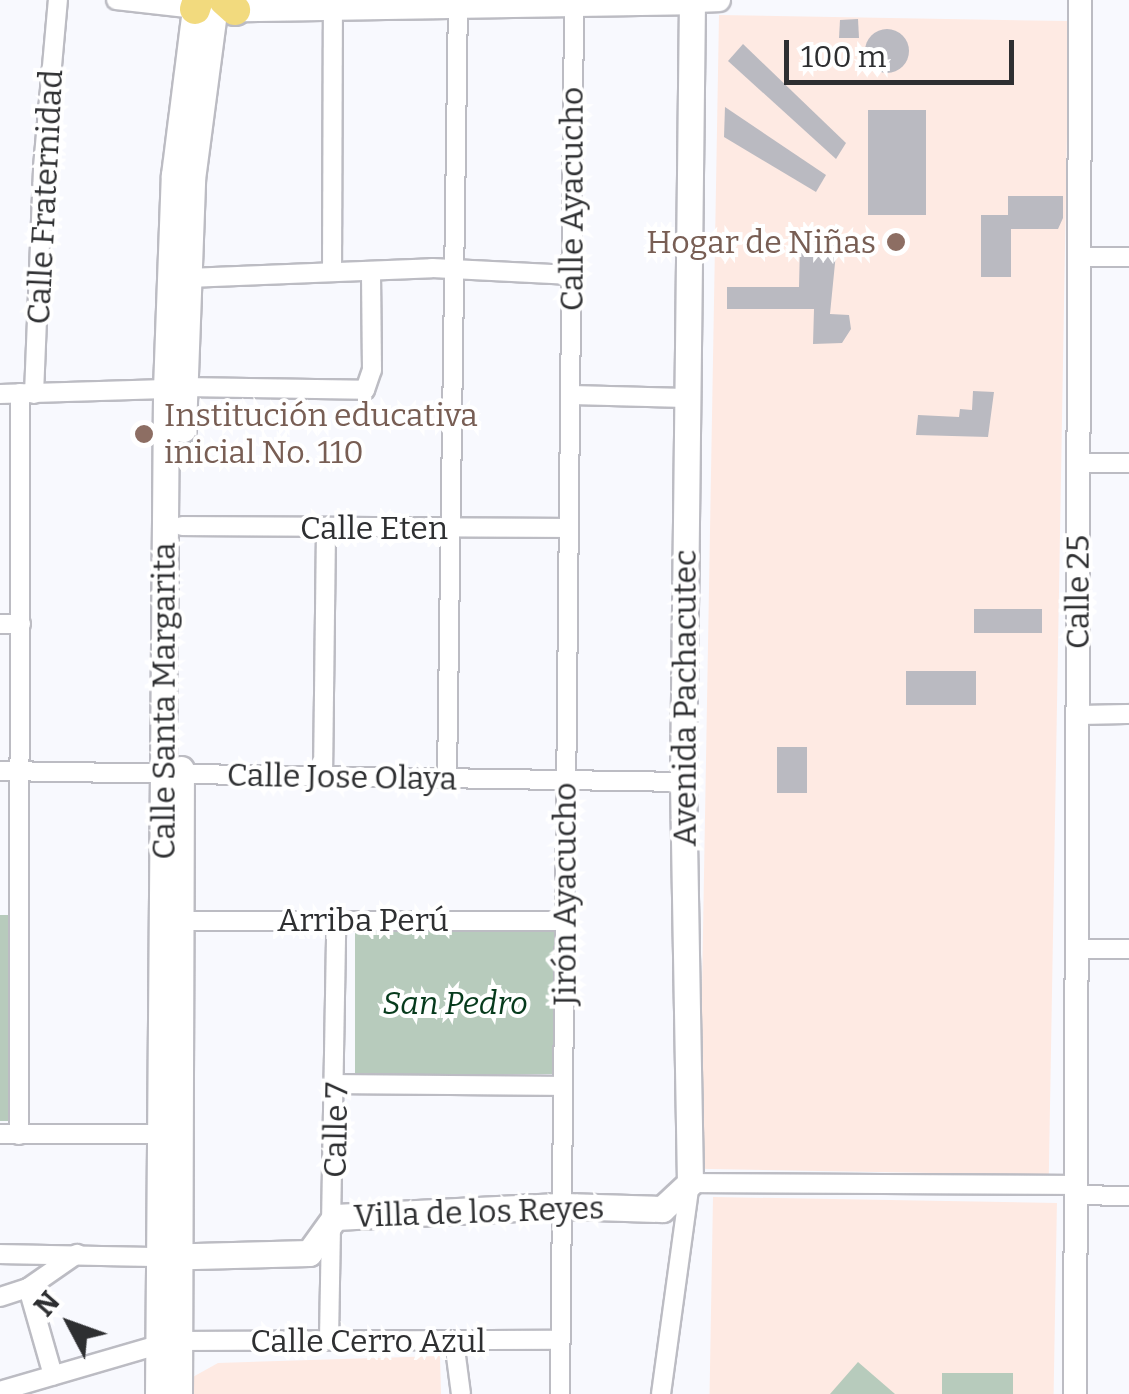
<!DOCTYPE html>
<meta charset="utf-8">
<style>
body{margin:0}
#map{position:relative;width:1129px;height:1394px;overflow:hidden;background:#f8f9fe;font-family:Bitter,serif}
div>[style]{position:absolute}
.education>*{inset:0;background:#feeae3;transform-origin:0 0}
.green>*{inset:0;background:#b7cbbc;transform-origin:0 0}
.building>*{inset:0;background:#babac1;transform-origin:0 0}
.round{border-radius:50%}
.roads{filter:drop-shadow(2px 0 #bcbcc3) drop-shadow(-2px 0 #bcbcc3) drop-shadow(0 2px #bcbcc3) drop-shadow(0 -2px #bcbcc3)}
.minor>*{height:18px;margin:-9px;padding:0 9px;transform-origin:9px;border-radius:9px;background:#fff}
.tertiary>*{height:22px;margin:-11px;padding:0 11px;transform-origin:11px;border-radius:11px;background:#fff}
.secondary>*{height:25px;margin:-12.5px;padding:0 12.5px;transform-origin:12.5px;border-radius:12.5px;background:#fff}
.trunk>*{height:30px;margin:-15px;padding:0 15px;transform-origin:15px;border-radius:15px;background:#f2da7e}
.dots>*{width:28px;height:28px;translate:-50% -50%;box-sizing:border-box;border:5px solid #fff;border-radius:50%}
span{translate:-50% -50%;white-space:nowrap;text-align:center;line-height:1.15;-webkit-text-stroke:8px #fff;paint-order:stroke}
.street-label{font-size:32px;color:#2e2f31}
.education-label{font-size:32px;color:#785e54}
.right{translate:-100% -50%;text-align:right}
.left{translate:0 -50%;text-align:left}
.park-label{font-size:32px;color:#063a1c;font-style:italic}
.north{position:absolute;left:20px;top:1274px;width:100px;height:100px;-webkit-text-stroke:8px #fff;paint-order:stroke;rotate:311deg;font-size:28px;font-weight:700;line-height:40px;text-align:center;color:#2e2f31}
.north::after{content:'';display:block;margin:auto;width:35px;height:45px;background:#2e2f31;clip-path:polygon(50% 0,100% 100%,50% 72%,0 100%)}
.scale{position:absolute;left:784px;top:40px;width:230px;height:45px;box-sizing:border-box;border:5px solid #2e2f31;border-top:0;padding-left:12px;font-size:30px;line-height:35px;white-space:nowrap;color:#2e2f31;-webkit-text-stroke:8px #fff;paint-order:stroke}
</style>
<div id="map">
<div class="education">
<i style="left:719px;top:15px;width:350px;height:1154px;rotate:1deg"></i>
<i style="left:713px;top:1197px;width:344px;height:199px;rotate:1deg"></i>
<i style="clip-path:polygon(440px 1356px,441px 1394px,191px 1394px,191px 1378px,218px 1363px)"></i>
</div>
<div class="green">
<i style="clip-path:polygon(0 915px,11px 915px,9px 1121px,0 1121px)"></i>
<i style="left:556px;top:930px;width:144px;height:201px;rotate:90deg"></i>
<i style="clip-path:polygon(858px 1362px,895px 1394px,830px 1394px)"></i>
<i style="left:942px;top:1373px;width:71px;height:21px"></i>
</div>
<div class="building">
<i style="clip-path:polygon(858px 19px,859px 38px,839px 38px,840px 20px)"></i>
<i class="round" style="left:865px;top:29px;width:44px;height:44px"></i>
<i style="clip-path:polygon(743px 44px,846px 143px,836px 159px,728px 61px)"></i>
<i style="clip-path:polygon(725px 107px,826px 175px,816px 192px,724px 137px)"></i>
<i style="left:868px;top:110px;width:58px;height:105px"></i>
<i style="clip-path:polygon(1008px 196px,1063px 196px,1063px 218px,1058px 229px,1011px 229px,1011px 277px,981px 277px,981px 215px,1008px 215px)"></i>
<i style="clip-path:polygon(837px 243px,830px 314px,849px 315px,851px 329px,842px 343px,813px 344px,814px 309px,727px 309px,727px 287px,799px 287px,800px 244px)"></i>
<i style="clip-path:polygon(973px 391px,994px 392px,988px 437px,916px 435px,918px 415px,959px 417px,960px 409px,972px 410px)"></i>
<i style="left:974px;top:609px;width:68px;height:24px"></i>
<i style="left:906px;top:671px;width:70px;height:34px"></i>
<i style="left:777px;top:747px;width:30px;height:46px"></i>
</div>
<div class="roads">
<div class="minor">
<i style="left:116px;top:0;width:80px;rotate:6.5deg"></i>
<i style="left:1079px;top:257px;width:50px"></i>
<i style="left:332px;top:272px;width:264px;rotate:-89.8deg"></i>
<i style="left:188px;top:278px;width:244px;rotate:-2.3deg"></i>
<i style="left:432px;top:268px;width:140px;rotate:2.9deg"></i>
<i style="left:183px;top:387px;width:182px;rotate:0.9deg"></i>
<i style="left:365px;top:390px;width:21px;rotate:-71deg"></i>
<i style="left:372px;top:370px;width:99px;rotate:-90.6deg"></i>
<i style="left:0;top:394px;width:166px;rotate:-1.7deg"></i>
<i style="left:34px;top:394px;width:227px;rotate:-87.7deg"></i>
<i style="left:43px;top:167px;width:168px;rotate:-84.9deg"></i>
<i style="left:571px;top:395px;width:115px;rotate:1.5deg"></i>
<i style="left:1078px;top:463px;width:51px"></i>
<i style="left:182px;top:526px;width:385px;rotate:0.3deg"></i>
<i style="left:0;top:624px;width:21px"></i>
<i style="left:1078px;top:715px;width:51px;rotate:-1.1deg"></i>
<i style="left:0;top:771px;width:683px;rotate:0.92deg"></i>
<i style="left:323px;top:776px;width:248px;rotate:-89.3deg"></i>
<i style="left:447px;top:778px;width:778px;rotate:-89.19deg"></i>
<i style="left:170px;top:921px;width:394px"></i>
<i style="left:1076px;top:949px;width:53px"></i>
<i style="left:337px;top:1084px;width:226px;rotate:0.5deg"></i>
<i style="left:0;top:1134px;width:169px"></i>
<i style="left:19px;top:1135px;width:742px;rotate:-89.92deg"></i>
<i style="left:1076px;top:1195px;width:53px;rotate:1.1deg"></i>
<i style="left:0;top:1254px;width:157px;rotate:1.1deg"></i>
<i style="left:28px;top:1288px;width:91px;rotate:74deg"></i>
<i style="left:0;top:1297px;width:29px;rotate:-18deg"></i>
<i style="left:28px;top:1288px;width:60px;rotate:-34.8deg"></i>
<i style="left:329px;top:1340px;width:421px;rotate:-89deg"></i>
<i style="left:179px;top:1341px;width:378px;rotate:-0.2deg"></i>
<i style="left:454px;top:1341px;width:53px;rotate:82.5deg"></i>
<i style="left:0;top:1391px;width:165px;rotate:-16.2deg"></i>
<i style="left:560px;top:1394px;width:1390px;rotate:-89.42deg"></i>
<i style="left:661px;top:1394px;width:213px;rotate:-82.2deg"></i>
<i style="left:690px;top:1183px;width:386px;rotate:0.3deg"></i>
</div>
<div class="tertiary">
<i style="left:692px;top:1px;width:27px;rotate:-2deg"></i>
<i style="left:1075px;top:1394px;width:1394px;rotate:-89.79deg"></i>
</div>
<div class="secondary">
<i style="left:183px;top:429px;width:250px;rotate:-87.9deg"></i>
<i style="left:192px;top:179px;width:169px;rotate:-82.5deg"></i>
<i style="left:157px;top:1257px;width:152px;rotate:-1.5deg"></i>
<i style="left:309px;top:1253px;width:44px;rotate:-54.2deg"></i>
<i style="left:335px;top:1217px;width:229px;rotate:-2.8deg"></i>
<i style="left:564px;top:1206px;width:98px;rotate:1.8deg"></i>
<i style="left:662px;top:1209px;width:38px;rotate:-43deg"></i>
<i style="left:690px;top:1183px;width:401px;rotate:-91deg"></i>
<i style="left:683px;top:782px;width:782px;rotate:-89.34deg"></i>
<i style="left:158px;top:1394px;width:1005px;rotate:-89.54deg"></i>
<i style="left:166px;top:389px;width:214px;rotate:-87.9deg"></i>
<i style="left:174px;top:175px;width:167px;rotate:-82.8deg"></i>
<i style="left:195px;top:9px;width:497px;rotate:-0.9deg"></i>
<i style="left:179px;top:1394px;width:625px;rotate:-89.82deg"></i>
</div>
<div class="trunk">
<i style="left:224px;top:0;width:15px;rotate:42deg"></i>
<i style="left:195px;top:9px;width:9px;rotate:-72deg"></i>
</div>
</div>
<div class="dots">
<i style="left:896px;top:242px;background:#8d6e63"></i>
<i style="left:144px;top:434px;background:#8d6e63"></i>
</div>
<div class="street-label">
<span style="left:45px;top:197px;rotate:-87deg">Calle Fraternidad</span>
<span style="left:572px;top:199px;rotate:-90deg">Calle Ayacucho</span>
<span style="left:374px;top:528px">Calle Eten</span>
<span style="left:1078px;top:592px;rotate:-90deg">Calle 25</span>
<span style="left:685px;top:698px;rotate:-90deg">Avenida Pachacutec</span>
<span style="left:164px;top:701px;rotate:-90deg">Calle Santa Margarita</span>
<span style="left:342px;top:777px;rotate:1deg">Calle Jose Olaya</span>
<span style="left:565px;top:894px;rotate:-90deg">Jirón Ayacucho</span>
<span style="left:363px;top:920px">Arriba Perú</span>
<span style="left:336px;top:1130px;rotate:-89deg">Calle 7</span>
<span style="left:479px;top:1212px;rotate:-2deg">Villa de los Reyes</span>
<span style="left:368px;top:1341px">Calle Cerro Azul</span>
</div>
<div class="education-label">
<span class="right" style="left:876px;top:242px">Hogar de Niñas</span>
<span class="left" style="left:164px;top:434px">Institución educativa<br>inicial No. 110</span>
</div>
<div class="park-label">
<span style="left:455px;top:1003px">San Pedro</span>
</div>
<div class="north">N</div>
<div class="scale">100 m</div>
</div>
